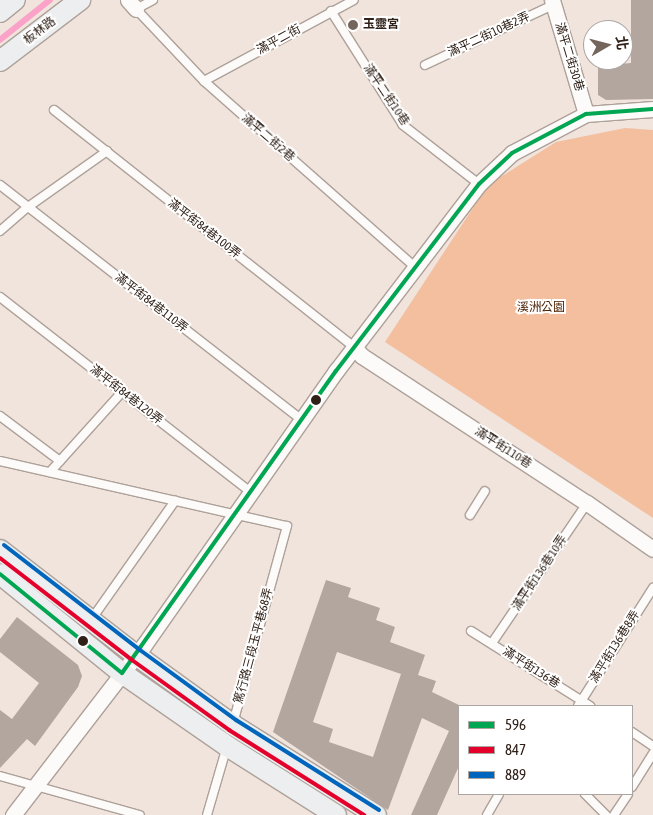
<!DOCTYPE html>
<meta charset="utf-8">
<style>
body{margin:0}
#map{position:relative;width:653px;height:815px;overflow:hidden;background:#f1e4dc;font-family:"Asap Condensed","Noto Sans TC",sans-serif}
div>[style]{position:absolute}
.green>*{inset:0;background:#f3bf9f}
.stream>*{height:5.5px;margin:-2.75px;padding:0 2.75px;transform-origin:2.75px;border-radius:2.75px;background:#faa2c8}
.building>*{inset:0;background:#b3a69f}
.roads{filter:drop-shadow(1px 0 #ada199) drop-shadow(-1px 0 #ada199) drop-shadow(0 1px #ada199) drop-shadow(0 -1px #ada199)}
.lane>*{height:8px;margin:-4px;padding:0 4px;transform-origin:4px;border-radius:4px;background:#fdfbfa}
.street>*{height:15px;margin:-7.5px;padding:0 7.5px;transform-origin:7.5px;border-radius:7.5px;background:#fdfbfa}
.secondary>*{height:20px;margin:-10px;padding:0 10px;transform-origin:10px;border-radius:10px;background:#eceeef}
.bus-1>*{height:4px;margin:-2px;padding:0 2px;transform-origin:2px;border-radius:2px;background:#00a651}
.bus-2>*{height:4px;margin:-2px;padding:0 2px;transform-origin:2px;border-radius:2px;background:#e4002b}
.bus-3>*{height:4px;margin:-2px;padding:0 2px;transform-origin:2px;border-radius:2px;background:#0065bd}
.dots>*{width:14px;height:14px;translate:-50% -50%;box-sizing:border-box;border:2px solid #fff;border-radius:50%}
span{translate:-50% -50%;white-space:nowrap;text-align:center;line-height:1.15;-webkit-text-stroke:4px #fff;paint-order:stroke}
.poi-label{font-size:12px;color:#302118;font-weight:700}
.left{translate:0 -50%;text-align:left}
.street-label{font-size:12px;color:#302118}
.park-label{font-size:12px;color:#4c2103}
.legend{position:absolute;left:458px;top:705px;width:175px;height:90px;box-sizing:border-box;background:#fff;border:1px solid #aca6a3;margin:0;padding:6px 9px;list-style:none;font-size:15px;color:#302118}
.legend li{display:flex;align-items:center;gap:10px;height:25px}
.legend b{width:25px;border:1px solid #aca6a3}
.north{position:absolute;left:583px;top:20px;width:50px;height:50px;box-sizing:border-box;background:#fff;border:1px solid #aca6a3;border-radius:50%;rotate:82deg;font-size:14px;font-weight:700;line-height:20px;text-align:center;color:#302118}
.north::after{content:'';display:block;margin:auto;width:18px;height:22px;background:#74655d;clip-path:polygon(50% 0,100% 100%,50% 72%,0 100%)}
</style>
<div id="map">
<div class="green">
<i style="clip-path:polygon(625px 128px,653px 130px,653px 518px,385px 342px,488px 185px,556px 142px)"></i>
</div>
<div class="stream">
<i style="left:0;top:40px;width:64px;rotate:-38.7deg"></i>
</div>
<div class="building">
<i style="clip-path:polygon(631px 0,653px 0,653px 99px,606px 100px,598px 95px,598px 66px,631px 63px)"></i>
<i style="clip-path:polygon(evenodd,326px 580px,351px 588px,348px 597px,380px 608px,376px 620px,395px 627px,390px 642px,425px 655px,418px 675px,436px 681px,432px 692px,459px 705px,459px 766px,437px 815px,411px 815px,449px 731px,422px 718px,388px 810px,273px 732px,326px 580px,337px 652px,401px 674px,373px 757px,329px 742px,333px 729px,313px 722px,337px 652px)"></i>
<i style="clip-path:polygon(17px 617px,78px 665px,82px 676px,78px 687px,35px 746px,27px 739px,0 768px,0 710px,12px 719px,39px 683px,0 652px,0 639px)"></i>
</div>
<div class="roads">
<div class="lane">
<i style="left:153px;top:0;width:19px;rotate:152deg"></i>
<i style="left:136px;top:9px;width:99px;rotate:46.6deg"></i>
<i style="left:204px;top:81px;width:281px;rotate:41.4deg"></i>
<i style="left:331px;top:11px;width:135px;rotate:57.7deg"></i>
<i style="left:403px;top:125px;width:96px;rotate:37.8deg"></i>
<i style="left:425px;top:65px;width:141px;rotate:-25.1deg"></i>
<i style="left:204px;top:81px;width:170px;rotate:-28.4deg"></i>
<i style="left:54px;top:110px;width:382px;rotate:38.3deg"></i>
<i style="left:0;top:185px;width:383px;rotate:37.9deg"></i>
<i style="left:0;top:231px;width:37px;rotate:-41deg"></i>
<i style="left:28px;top:207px;width:97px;rotate:-35.3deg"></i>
<i style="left:0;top:297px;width:319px;rotate:37.9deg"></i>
<i style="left:0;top:416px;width:75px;rotate:36.9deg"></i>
<i style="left:0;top:461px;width:294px;rotate:12.8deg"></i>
<i style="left:287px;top:526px;width:204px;rotate:105.3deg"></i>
<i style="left:50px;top:472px;width:108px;rotate:-48deg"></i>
<i style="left:470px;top:515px;width:28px;rotate:-58deg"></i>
<i style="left:91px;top:620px;width:146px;rotate:-54.8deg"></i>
<i style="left:471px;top:631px;width:141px;rotate:32.2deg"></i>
<i style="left:492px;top:643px;width:169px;rotate:-55.8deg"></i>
<i style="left:578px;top:706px;width:140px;rotate:-57.6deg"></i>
<i style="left:632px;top:732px;width:25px;rotate:34deg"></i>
<i style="left:0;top:776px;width:145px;rotate:15.6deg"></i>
<i style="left:632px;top:787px;width:40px;rotate:-58deg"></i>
<i style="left:585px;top:794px;width:30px;rotate:45deg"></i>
<i style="left:207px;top:815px;width:72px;rotate:-73.8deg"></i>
<i style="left:487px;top:815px;width:24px;rotate:-60deg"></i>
<i style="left:614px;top:815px;width:25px;rotate:-56deg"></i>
</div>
<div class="street">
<i style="left:128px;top:0;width:12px;rotate:48deg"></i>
<i style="left:552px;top:0;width:119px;rotate:73.4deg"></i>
<i style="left:354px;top:347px;width:12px;rotate:48deg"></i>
<i style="left:362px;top:356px;width:269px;rotate:33.2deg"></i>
<i style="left:587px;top:503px;width:80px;rotate:34.9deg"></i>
<i style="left:13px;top:815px;width:215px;rotate:-52.4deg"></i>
<i style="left:144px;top:645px;width:335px;rotate:-55deg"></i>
<i style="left:336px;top:371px;width:235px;rotate:-52.6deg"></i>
<i style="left:479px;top:184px;width:45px;rotate:-43.2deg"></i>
<i style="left:512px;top:153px;width:84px;rotate:-27.8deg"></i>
<i style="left:586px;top:114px;width:67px;rotate:-4.3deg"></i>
</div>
<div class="secondary">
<i style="left:0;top:12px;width:19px;rotate:-39deg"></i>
<i style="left:0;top:61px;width:101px;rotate:-37.3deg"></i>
<i style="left:0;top:550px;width:172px;rotate:37.7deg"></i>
<i style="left:136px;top:655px;width:120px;rotate:35.8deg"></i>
<i style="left:233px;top:725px;width:169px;rotate:32.2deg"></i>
<i style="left:0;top:574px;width:157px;rotate:39.1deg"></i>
<i style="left:122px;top:673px;width:128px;rotate:34.8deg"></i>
<i style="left:227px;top:746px;width:129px;rotate:32.3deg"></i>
</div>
</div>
<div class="bus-1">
<i style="left:0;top:574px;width:157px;rotate:39.1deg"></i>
<i style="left:122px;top:673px;width:370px;rotate:-54.7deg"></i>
<i style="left:336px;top:371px;width:235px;rotate:-52.6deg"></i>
<i style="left:479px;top:184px;width:45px;rotate:-43.2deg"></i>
<i style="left:512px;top:153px;width:84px;rotate:-27.8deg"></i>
<i style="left:586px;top:114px;width:67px;rotate:-4.3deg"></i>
</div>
<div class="bus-2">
<i style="left:0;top:558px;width:167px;rotate:37.7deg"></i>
<i style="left:132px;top:660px;width:120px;rotate:35.8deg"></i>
<i style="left:229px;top:730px;width:160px;rotate:32.2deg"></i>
</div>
<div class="bus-3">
<i style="left:4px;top:545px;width:172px;rotate:37.7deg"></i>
<i style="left:140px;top:650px;width:119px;rotate:36.1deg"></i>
<i style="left:236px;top:720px;width:169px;rotate:32.2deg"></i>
</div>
<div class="dots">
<i style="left:353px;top:25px;background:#74655d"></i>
<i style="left:316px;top:400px;background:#302118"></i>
<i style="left:83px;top:641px;background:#302118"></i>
</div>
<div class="poi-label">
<span class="left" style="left:363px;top:25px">玉靈宮</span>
</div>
<div class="street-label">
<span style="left:40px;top:31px;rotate:-37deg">板林路</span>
<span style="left:489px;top:35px;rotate:-25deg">滿平二街10巷2弄</span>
<span style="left:279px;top:40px;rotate:-29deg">滿平二街</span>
<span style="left:569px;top:57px;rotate:73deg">滿平二街30巷</span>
<span style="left:386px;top:95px;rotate:56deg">滿平二街10巷</span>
<span style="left:268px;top:138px;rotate:41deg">滿平二街2巷</span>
<span style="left:204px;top:229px;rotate:38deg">滿平街84巷100弄</span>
<span style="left:151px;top:303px;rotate:38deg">滿平街84巷110弄</span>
<span style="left:126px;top:395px;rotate:38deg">滿平街84巷120弄</span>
<span style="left:503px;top:448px;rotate:33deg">滿平街110巷</span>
<span style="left:540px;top:573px;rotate:-56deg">滿平街136巷10弄</span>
<span style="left:254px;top:646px;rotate:-75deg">篤行路三段玉平巷68弄</span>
<span style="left:615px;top:647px;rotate:-58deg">滿平街136巷8弄</span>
<span style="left:531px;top:668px;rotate:33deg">滿平街136巷</span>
</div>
<div class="park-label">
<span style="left:541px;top:308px">溪洲公園</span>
</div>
<ul class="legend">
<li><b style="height:6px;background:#00a651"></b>596</li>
<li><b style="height:6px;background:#e4002b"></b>847</li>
<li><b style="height:6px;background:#0065bd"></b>889</li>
</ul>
<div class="north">北</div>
</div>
